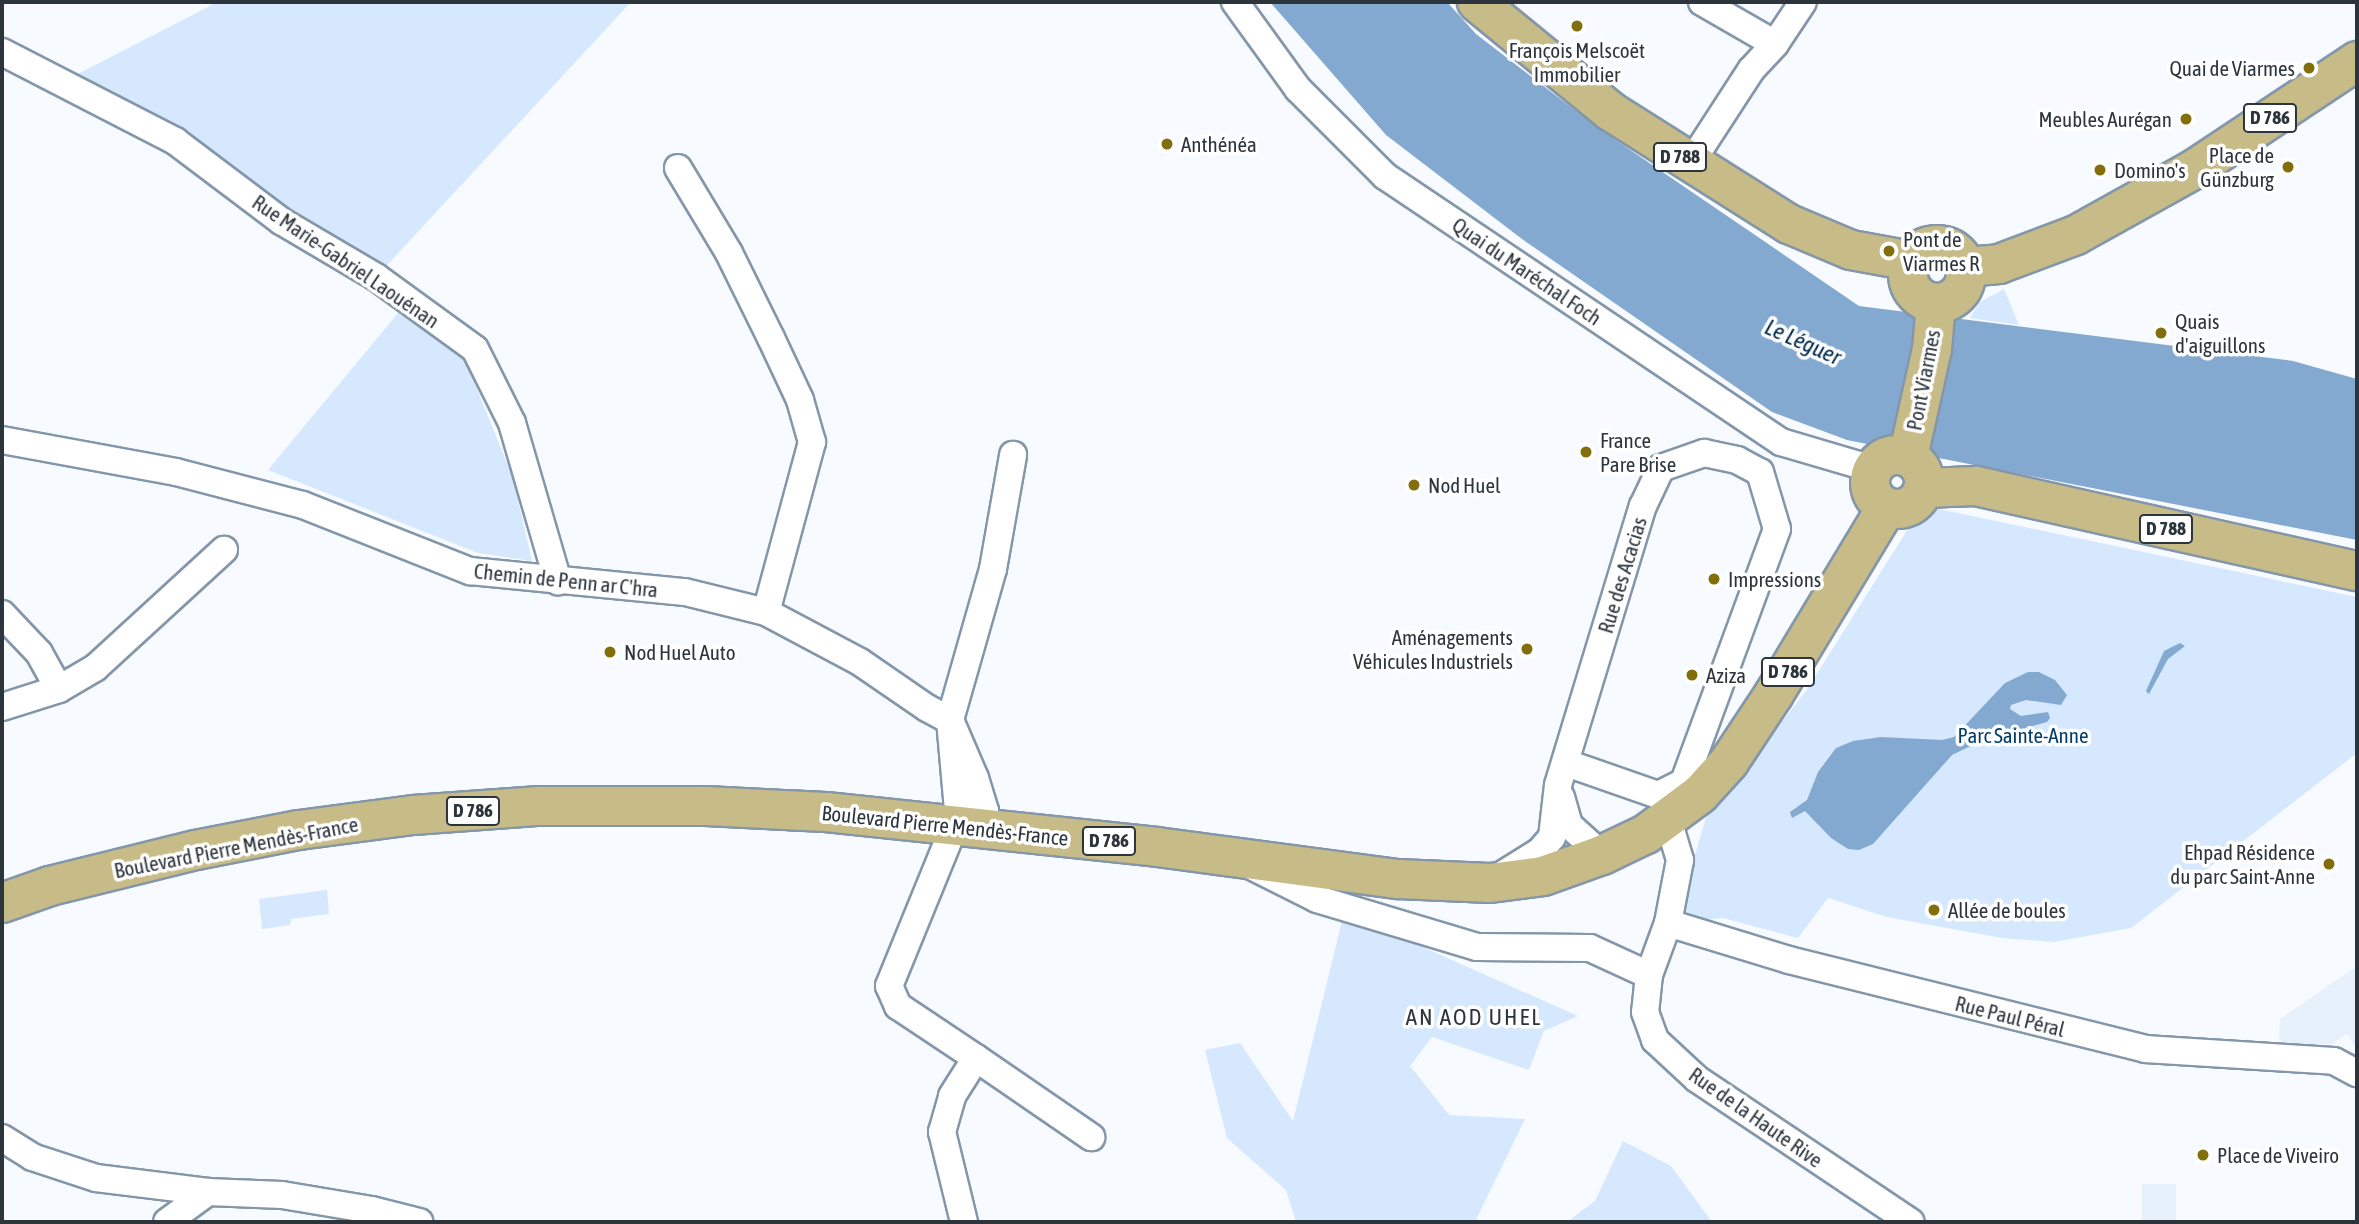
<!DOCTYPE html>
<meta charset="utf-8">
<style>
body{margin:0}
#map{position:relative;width:2359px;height:1224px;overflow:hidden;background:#f7fbff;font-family:"Asap Condensed",sans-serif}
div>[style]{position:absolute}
.built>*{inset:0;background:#e7f1fc;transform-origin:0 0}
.green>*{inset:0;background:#d5e8fd}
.water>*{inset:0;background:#84a9d0}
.roads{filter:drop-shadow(2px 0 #8496a9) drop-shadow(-2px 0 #8496a9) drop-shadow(0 2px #8496a9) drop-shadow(0 -2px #8496a9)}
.minor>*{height:26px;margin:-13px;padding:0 13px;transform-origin:13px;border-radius:13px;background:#fff}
.primary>*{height:38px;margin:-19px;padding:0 19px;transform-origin:19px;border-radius:19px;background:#c7bb87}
.primary>.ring{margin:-19px;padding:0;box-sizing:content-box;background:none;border:38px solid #c7bb87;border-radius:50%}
.dots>*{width:19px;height:19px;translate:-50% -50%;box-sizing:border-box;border:4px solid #fff;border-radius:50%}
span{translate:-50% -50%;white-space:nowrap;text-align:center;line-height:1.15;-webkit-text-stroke:7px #fff;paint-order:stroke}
.shield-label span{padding:2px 5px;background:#fff;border:2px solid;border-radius:5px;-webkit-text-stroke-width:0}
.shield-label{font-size:19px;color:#2c343c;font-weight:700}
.poi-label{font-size:21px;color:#2c343c}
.right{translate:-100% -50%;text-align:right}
.left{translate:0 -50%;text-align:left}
.street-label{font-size:21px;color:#2c343c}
.park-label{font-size:21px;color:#023d6d}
.water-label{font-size:23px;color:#002a4e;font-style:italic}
.neighbourhood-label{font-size:23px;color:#2c343c;letter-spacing:2px}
.frame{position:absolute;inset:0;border:4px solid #2c343c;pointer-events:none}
</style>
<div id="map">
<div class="built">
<i style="clip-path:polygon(2357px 966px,2357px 1049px,2347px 1034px,2332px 1044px,2285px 1044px,2279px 1038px,2280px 1019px)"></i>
<i style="left:2142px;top:1184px;width:34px;height:38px"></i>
</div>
<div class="green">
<i style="clip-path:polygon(212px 2px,631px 2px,376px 277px,64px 81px,212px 5px)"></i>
<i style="clip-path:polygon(2004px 289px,2019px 325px,1970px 318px,1980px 302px)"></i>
<i style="clip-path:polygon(398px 313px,464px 357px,513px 478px,532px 561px,478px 553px,268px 470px)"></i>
<i style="clip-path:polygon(1934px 508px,2357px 597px,2357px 753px,2131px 928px,2054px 942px,2002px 938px,1887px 917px,1828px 898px,1798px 938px,1723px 918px,1675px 923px,1710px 804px,1733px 784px,1806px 691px,1918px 513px)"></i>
<i style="clip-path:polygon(327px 890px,329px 914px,291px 919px,290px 925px,262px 929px,259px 899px)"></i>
<i style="clip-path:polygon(1343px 917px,1398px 936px,1578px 1016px,1544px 1031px,1529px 1070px,1432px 1037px,1410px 1066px,1449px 1115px,1525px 1119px,1475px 1222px,1296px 1222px,1286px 1190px,1227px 1138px,1205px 1050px,1240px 1043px,1293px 1121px)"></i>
<i style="clip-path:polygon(1623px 1141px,1671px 1166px,1712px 1222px,1567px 1222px,1595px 1201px)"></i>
</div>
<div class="water">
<i style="clip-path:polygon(1270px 2px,1447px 2px,1476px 34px,1598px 128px,1859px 306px,2293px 361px,2357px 379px,2357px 540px,1847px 440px,1772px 412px,1522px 239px,1386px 135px)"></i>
<i style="clip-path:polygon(2180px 643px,2185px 646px,2168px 659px,2149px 694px,2146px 691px,2164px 651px)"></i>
<i style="clip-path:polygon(2028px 672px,2039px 672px,2055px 680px,2067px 695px,2061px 705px,2026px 700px,2011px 705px,2010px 709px,2021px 716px,2048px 712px,2050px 718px,2047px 722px,1983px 740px,1952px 755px,1873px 844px,1859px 850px,1848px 849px,1831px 838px,1805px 811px,1792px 818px,1790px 812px,1807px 800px,1818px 772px,1836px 748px,1853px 741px,1881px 737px,1942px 740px,1954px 737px,2005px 683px)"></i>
</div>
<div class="roads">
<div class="minor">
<i style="left:1235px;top:2px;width:107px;rotate:54.1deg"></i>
<i style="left:1298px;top:89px;width:123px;rotate:45deg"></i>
<i style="left:1385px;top:176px;width:477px;rotate:33.9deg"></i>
<i style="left:1781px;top:442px;width:96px;rotate:16.4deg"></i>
<i style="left:1702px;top:2px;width:84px;rotate:29.9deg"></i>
<i style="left:2px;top:52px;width:195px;rotate:27.2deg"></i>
<i style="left:175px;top:141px;width:133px;rotate:37deg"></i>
<i style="left:281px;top:221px;width:110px;rotate:30.5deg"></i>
<i style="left:376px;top:277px;width:122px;rotate:36deg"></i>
<i style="left:475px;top:349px;width:83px;rotate:63.4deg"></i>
<i style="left:512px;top:423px;width:165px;rotate:73.8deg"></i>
<i style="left:1690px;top:164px;width:112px;rotate:-57deg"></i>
<i style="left:1751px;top:70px;width:35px;rotate:-47deg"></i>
<i style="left:1775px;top:44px;width:50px;rotate:-56.3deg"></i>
<i style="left:678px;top:168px;width:99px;rotate:59deg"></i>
<i style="left:729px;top:253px;width:95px;rotate:63.7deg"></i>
<i style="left:771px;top:338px;width:68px;rotate:64.9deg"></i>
<i style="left:800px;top:400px;width:44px;rotate:74.1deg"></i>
<i style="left:812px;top:442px;width:176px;rotate:105.1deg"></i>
<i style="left:2px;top:440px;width:177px;rotate:10.4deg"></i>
<i style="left:176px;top:472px;width:131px;rotate:14.6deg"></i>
<i style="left:303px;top:505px;width:180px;rotate:21.6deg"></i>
<i style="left:470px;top:571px;width:216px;rotate:5.6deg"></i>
<i style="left:685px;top:592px;width:83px;rotate:13.9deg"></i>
<i style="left:766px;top:612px;width:106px;rotate:28deg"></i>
<i style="left:860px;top:662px;width:81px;rotate:34.5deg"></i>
<i style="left:927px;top:708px;width:26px;rotate:28deg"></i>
<i style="left:950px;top:720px;width:63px;rotate:66.7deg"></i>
<i style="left:975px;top:778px;width:34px;rotate:73deg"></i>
<i style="left:985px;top:811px;width:17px;rotate:90deg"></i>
<i style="left:2px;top:614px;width:54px;rotate:46.5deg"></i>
<i style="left:39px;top:653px;width:41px;rotate:60.9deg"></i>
<i style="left:59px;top:689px;width:60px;rotate:162.5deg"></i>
<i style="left:59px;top:689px;width:42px;rotate:-30.3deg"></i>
<i style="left:95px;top:668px;width:175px;rotate:-42.5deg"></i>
<i style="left:1561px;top:797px;width:29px;rotate:74deg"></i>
<i style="left:1569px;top:825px;width:45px;rotate:42.3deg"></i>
<i style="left:1668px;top:820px;width:42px;rotate:73.3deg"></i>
<i style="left:1680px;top:860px;width:64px;rotate:100.8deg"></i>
<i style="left:1668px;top:923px;width:55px;rotate:110.1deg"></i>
<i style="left:1649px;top:975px;width:37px;rotate:96deg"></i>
<i style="left:1645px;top:1012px;width:30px;rotate:70deg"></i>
<i style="left:1655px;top:1040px;width:57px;rotate:42.9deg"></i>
<i style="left:1697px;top:1079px;width:257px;rotate:33.8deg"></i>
<i style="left:1253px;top:867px;width:72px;rotate:26.6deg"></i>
<i style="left:1317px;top:899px;width:167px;rotate:16.7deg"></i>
<i style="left:1477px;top:947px;width:113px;rotate:0.5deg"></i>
<i style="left:1590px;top:948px;width:65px;rotate:24.6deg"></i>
<i style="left:1497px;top:878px;width:51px;rotate:-32.1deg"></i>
<i style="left:1540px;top:851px;width:18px;rotate:-49deg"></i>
<i style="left:1552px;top:837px;width:52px;rotate:-83.4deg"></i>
<i style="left:1558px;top:785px;width:292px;rotate:-73.1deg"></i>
<i style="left:1643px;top:506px;width:42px;rotate:-64.7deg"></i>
<i style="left:1661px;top:468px;width:46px;rotate:-19.2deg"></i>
<i style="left:1704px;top:453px;width:34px;rotate:12deg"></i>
<i style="left:1737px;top:460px;width:26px;rotate:28deg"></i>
<i style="left:1760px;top:472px;width:59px;rotate:73.4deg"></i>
<i style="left:1777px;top:529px;width:270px;rotate:110.2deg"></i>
<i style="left:1684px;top:782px;width:29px;rotate:153deg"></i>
<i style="left:1658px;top:795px;width:97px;rotate:-160.8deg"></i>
<i style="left:1668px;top:923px;width:127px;rotate:17deg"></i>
<i style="left:1789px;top:960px;width:367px;rotate:14deg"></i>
<i style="left:2145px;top:1049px;width:189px;rotate:3.6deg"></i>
<i style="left:2334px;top:1061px;width:26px;rotate:28deg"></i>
<i style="left:976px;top:1058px;width:94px;rotate:-146.3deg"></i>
<i style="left:898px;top:1006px;width:22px;rotate:-114deg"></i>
<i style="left:889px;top:986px;width:175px;rotate:-67.8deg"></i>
<i style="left:955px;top:824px;width:14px;rotate:-78deg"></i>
<i style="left:958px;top:810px;width:90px;rotate:-95.1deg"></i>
<i style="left:950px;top:720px;width:157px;rotate:-74.1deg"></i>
<i style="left:993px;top:569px;width:116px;rotate:-80deg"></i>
<i style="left:2px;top:1138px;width:36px;rotate:32deg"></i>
<i style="left:32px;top:1157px;width:67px;rotate:18.2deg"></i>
<i style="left:96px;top:1178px;width:113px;rotate:7.1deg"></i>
<i style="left:167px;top:1222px;width:51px;rotate:-36.2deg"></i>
<i style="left:208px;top:1192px;width:74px;rotate:2.3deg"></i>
<i style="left:282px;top:1195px;width:91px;rotate:9.5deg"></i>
<i style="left:372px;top:1210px;width:49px;rotate:14.3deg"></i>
<i style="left:964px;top:1222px;width:93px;rotate:-103.7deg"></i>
<i style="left:942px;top:1132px;width:37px;rotate:-74deg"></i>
<i style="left:952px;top:1096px;width:45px;rotate:-57.7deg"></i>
<i style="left:976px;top:1058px;width:140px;rotate:34.5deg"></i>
</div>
<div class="primary">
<i style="left:1477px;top:2px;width:172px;rotate:39.3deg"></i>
<i style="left:1610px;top:111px;width:212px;rotate:32.3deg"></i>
<i style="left:1789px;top:224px;width:67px;rotate:22.8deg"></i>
<i style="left:1851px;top:250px;width:61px;rotate:10.4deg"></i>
<i class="ring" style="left:1908px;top:245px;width:20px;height:20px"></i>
<i style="left:1966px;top:267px;width:33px;rotate:-5deg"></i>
<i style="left:1999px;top:264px;width:82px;rotate:-20.6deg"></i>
<i style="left:2076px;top:235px;width:134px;rotate:-29.1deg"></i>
<i style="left:2193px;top:170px;width:197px;rotate:-33.6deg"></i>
<i class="ring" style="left:1870px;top:455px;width:16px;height:16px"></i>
<i style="left:1908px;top:457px;width:111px;rotate:-77.5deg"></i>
<i style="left:1932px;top:349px;width:46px;rotate:-85deg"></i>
<i style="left:1924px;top:488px;width:52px;rotate:-2.2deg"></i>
<i style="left:1976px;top:486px;width:390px;rotate:12.6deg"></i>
<i style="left:2px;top:903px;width:51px;rotate:-19.5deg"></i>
<i style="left:50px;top:886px;width:150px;rotate:-13.9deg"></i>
<i style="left:196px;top:850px;width:105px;rotate:-11deg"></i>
<i style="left:299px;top:830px;width:115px;rotate:-7.5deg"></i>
<i style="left:413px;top:815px;width:127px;rotate:-4.1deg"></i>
<i style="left:540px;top:806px;width:166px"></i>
<i style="left:706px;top:806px;width:120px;rotate:2.9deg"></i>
<i style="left:826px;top:812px;width:333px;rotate:6deg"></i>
<i style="left:1157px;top:847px;width:243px;rotate:7.6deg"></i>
<i style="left:1398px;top:879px;width:92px;rotate:2.5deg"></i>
<i style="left:1490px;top:883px;width:53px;rotate:-7.5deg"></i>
<i style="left:1543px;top:876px;width:63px;rotate:-19.6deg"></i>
<i style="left:1602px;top:855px;width:49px;rotate:-25.5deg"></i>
<i style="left:1646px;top:834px;width:67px;rotate:-36.5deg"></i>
<i style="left:1700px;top:794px;width:43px;rotate:-47.8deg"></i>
<i style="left:1729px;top:762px;width:82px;rotate:-56.5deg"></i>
<i style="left:1774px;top:694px;width:218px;rotate:-58.9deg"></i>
</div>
</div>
<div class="dots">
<i style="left:1577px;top:26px;background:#826e0b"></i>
<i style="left:2309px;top:68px;background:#826e0b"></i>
<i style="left:2186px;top:119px;background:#826e0b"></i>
<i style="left:1167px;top:144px;background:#826e0b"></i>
<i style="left:2288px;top:167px;background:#826e0b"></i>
<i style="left:2100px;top:170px;background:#826e0b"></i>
<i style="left:1889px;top:251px;background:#826e0b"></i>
<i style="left:2161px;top:333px;background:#826e0b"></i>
<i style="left:1586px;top:452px;background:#826e0b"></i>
<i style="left:1414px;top:485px;background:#826e0b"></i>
<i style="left:1714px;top:579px;background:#826e0b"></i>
<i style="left:1527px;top:649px;background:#826e0b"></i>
<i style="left:610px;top:652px;background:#826e0b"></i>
<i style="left:1692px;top:675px;background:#826e0b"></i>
<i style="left:2329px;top:864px;background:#826e0b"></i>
<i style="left:1934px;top:910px;background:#826e0b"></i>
<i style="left:2203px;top:1155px;background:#826e0b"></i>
</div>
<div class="shield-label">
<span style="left:2270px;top:118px">D 786</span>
<span style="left:1680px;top:157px">D 788</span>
<span style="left:2166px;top:529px">D 788</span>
<span style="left:1788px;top:672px">D 786</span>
<span style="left:473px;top:811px">D 786</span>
<span style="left:1109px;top:841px">D 786</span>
</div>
<div class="poi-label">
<span style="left:1577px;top:62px">François Melscoët<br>Immobilier</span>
<span class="right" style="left:2295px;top:68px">Quai de Viarmes</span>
<span class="right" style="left:2172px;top:119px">Meubles Aurégan</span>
<span class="left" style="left:1181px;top:144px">Anthénéa</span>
<span class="right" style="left:2274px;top:167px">Place de<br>Günzburg</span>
<span class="left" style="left:2114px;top:170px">Domino's</span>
<span class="left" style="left:1903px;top:251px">Pont de<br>Viarmes R</span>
<span class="left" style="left:2175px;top:333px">Quais<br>d'aiguillons</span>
<span class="left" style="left:1600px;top:452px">France<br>Pare Brise</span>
<span class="left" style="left:1428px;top:485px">Nod Huel</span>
<span class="left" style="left:1728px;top:579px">Impressions</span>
<span class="right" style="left:1513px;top:649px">Aménagements<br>Véhicules Industriels</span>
<span class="left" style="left:624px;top:652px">Nod Huel Auto</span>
<span class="left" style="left:1706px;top:675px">Aziza</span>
<span class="right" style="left:2315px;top:864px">Ehpad Résidence<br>du parc Saint-Anne</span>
<span class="left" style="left:1948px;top:910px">Allée de boules</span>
<span class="left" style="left:2217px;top:1155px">Place de Viveiro</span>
</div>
<div class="street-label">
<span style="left:346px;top:261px;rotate:34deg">Rue Marie-Gabriel Laouénan</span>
<span style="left:1527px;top:271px;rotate:34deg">Quai du Maréchal Foch</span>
<span style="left:1923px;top:380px;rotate:-79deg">Pont Viarmes</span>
<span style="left:1622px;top:575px;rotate:-73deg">Rue des Acacias</span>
<span style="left:566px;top:580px;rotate:6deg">Chemin de Penn ar C'hra</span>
<span style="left:945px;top:825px;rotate:6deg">Boulevard Pierre Mendès-France</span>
<span style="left:236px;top:847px;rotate:-11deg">Boulevard Pierre Mendès-France</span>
<span style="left:2010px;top:1016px;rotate:14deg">Rue Paul Péral</span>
<span style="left:1756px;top:1117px;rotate:35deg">Rue de la Haute Rive</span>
</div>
<div class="park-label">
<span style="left:2023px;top:735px">Parc Sainte-Anne</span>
</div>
<div class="water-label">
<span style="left:1803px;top:342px;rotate:24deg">Le Léguer</span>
</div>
<div class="neighbourhood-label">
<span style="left:1474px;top:1017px">AN AOD UHEL</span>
</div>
<div class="frame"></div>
</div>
